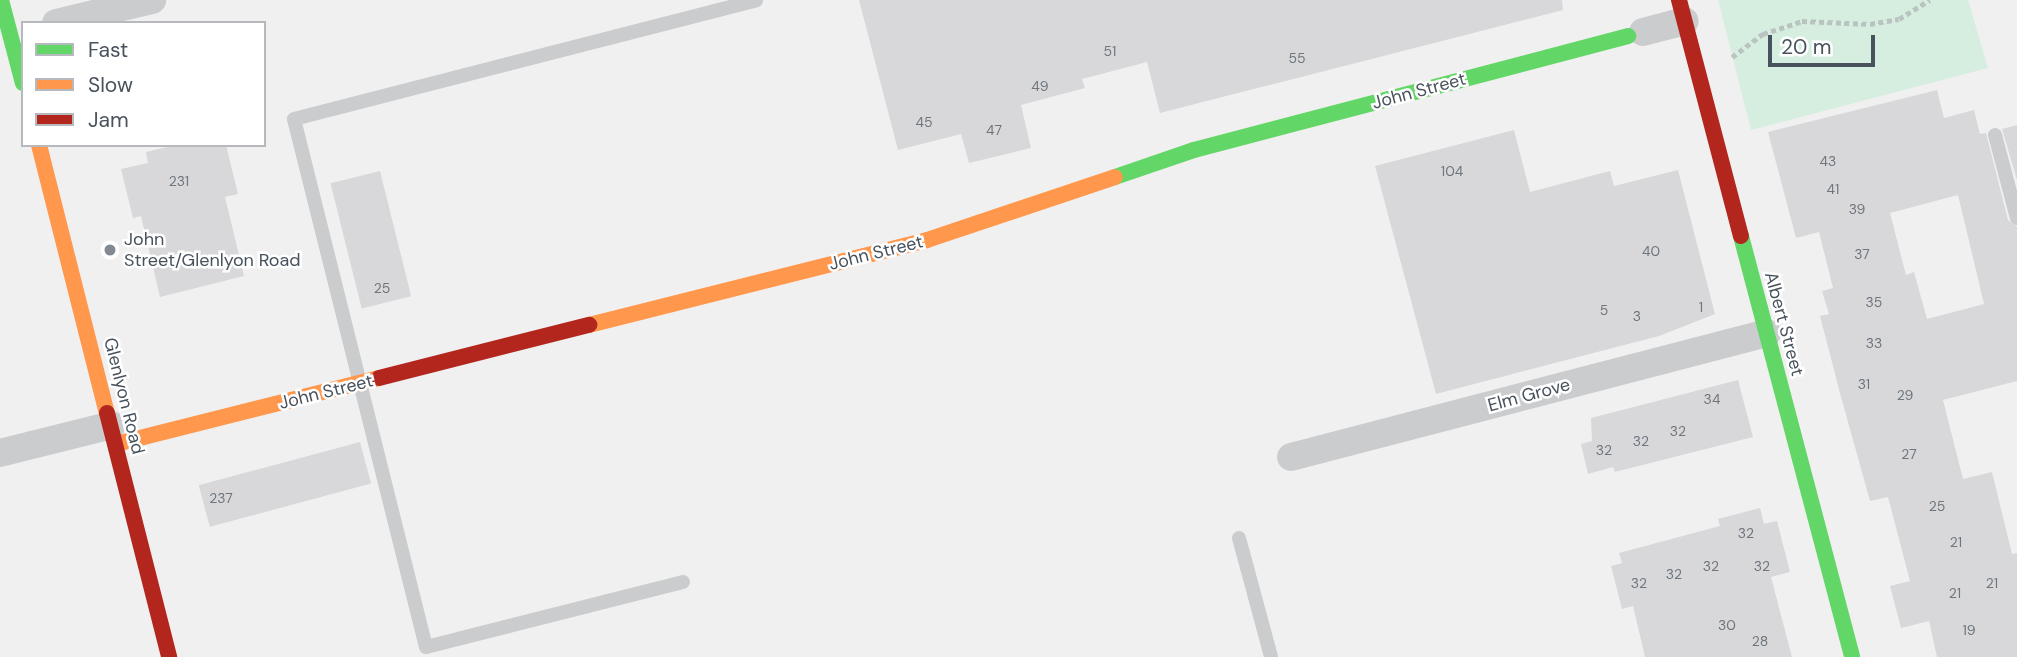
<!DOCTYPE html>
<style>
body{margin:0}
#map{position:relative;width:2017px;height:657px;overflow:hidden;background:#f1f0f0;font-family:"DM Sans",sans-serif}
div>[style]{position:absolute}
.green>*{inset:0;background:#d6eedf}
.building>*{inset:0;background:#d8d8da;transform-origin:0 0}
.path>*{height:4.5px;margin-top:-2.25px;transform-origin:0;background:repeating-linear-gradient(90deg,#b9c4c0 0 5px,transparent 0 8.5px)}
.lane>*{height:14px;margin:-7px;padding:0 7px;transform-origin:7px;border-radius:7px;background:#caccce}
.street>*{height:28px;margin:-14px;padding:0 14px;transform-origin:14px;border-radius:14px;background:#caccce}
.fast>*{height:16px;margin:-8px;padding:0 8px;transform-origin:8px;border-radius:8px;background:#63d668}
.slow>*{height:16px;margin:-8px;padding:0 8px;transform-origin:8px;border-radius:8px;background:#ff974d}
.jam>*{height:16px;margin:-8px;padding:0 8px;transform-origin:8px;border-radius:8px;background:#b3261e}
.dots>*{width:19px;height:19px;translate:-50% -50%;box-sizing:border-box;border:4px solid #fff;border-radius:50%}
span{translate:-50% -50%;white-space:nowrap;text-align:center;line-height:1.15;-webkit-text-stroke:5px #fff;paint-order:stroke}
.number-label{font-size:14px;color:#6e757d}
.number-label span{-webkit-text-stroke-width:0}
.street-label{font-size:18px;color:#48525c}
.poi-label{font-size:18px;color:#48525c}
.left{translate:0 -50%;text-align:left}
.legend{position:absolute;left:21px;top:21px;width:245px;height:126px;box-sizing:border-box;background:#fff;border:2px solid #b6babe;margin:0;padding:9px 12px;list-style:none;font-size:21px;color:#48525c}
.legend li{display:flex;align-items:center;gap:14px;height:35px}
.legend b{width:35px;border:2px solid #b6babe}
.scale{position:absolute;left:1768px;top:35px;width:107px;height:32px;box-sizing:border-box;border:4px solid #48525c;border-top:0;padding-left:9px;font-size:21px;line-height:24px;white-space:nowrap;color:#48525c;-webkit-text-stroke:5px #fff;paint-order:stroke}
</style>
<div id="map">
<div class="green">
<i style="clip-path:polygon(1718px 0,1968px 0,1988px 68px,1751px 130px)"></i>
</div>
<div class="building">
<i style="clip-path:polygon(859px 0,1562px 0,1563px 10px,1160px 113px,1147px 62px,1082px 79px,1085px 88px,1021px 105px,1031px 148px,969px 163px,961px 134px,898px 150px)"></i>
<i style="clip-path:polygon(evenodd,1937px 90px,1944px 118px,1974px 110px,1980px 134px,1986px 133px,2008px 220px,2017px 227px,2017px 381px,1943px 400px,1963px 479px,1992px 472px,2012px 554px,2017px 553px,2017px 657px,1937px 657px,1929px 621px,1901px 628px,1890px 586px,1910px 581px,1888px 497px,1870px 501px,1841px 397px,1820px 316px,1829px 314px,1822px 291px,1833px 288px,1819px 232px,1796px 238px,1768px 132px,1937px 90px,1958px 195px,1984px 304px,1927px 319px,1914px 272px,1906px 275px,1890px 213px,1958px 195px)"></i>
<i style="clip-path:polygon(2017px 125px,2017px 180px,2002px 129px)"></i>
<i style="clip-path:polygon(1514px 130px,1530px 192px,1610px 171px,1614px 186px,1678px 170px,1715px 314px,1659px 336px,1436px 394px,1375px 166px)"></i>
<i style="clip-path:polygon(176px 145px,226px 145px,238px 194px,225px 197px,244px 276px,160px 297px,141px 216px,133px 218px,121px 169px,148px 163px,146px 152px)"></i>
<i style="left:380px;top:171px;width:129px;height:51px;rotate:76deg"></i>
<i style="clip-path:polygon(1738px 380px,1753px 437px,1615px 472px,1613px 467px,1588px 474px,1581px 444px,1592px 441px,1591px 418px)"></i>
<i style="left:360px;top:442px;width:43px;height:167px;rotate:75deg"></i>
<i style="clip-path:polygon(1760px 508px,1764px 524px,1777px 521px,1790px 572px,1771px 577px,1792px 657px,1645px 657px,1633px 606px,1622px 609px,1611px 566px,1622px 563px,1619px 553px,1720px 526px,1718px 519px)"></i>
</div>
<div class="path">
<i style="left:1732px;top:57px;width:39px;rotate:-37deg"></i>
<i style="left:1763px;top:34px;width:41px;rotate:-18.4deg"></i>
<i style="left:1802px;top:21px;width:68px;rotate:2.5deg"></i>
<i style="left:1870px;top:24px;width:29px;rotate:-10deg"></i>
<i style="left:1899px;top:19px;width:36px;rotate:-32deg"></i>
</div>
<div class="lane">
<i style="left:1995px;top:135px;width:86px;rotate:75.2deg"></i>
<i style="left:1239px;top:538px;width:123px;rotate:74.9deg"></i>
<i style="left:683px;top:582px;width:265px;rotate:165.8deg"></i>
<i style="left:426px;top:647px;width:544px;rotate:-104.04deg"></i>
<i style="left:294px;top:119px;width:477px;rotate:-14.4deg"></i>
</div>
<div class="street">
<i style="left:56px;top:23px;width:99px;rotate:-13.5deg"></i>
<i style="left:1643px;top:32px;width:43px;rotate:-14.7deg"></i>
<i style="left:0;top:453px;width:115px;rotate:-14deg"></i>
<i style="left:1291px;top:457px;width:492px;rotate:-14.6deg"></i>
</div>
<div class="fast">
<i style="left:1px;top:0;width:86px;rotate:75.2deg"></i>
<i style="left:1115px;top:177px;width:83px;rotate:-18.9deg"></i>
<i style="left:1194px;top:150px;width:449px;rotate:-14.7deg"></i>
<i style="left:1741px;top:236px;width:435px;rotate:75.2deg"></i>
</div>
<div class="slow">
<i style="left:39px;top:145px;width:276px;rotate:75.8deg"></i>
<i style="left:589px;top:325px;width:349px;rotate:-14.1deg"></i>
<i style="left:927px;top:240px;width:198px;rotate:-18.5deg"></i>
<i style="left:116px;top:444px;width:271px;rotate:-14.1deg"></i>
</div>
<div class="jam">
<i style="left:1679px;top:0;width:244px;rotate:75.3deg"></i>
<i style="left:379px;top:378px;width:217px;rotate:-14.2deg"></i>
<i style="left:107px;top:413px;width:252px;rotate:75.7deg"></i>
</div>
<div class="dots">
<i style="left:110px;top:250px;background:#838990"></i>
</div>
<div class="number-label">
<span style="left:1110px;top:51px">51</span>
<span style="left:1297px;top:58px">55</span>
<span style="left:1040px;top:86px">49</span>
<span style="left:924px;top:122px">45</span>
<span style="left:994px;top:130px">47</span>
<span style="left:1828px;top:161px">43</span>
<span style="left:1452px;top:171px">104</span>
<span style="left:179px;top:181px">231</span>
<span style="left:1833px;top:189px">41</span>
<span style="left:1857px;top:209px">39</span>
<span style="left:1651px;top:251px">40</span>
<span style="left:1862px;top:254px">37</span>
<span style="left:382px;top:288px">25</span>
<span style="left:1874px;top:302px">35</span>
<span style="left:1701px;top:307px">1</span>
<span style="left:1604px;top:310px">5</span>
<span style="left:1637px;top:316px">3</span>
<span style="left:1874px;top:343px">33</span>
<span style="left:1864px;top:384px">31</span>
<span style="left:1905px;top:395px">29</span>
<span style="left:1712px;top:399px">34</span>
<span style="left:1678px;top:431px">32</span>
<span style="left:1641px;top:441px">32</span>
<span style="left:1604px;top:450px">32</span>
<span style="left:1909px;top:454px">27</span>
<span style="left:221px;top:498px">237</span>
<span style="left:1937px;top:506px">25</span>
<span style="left:1746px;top:533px">32</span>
<span style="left:1956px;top:542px">21</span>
<span style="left:1711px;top:566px">32</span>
<span style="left:1762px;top:566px">32</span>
<span style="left:1674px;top:574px">32</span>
<span style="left:1639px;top:583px">32</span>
<span style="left:1992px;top:583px">21</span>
<span style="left:1955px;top:593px">21</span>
<span style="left:1727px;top:625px">30</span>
<span style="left:1969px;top:630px">19</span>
<span style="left:1760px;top:641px">28</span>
</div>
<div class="street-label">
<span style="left:1419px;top:91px;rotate:-15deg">John Street</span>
<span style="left:876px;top:253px;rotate:-14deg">John Street</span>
<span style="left:1784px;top:324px;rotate:75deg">Albert Street</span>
<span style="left:326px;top:392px;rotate:-14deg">John Street</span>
<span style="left:1529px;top:395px;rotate:-15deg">Elm Grove</span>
<span style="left:124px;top:396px;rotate:76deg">Glenlyon Road</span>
</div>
<div class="poi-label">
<span class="left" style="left:124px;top:250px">John<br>Street/Glenlyon Road</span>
</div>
<ul class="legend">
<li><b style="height:9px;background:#63d668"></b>Fast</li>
<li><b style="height:9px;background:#ff974d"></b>Slow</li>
<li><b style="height:9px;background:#b3261e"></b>Jam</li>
</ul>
<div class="scale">20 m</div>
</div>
